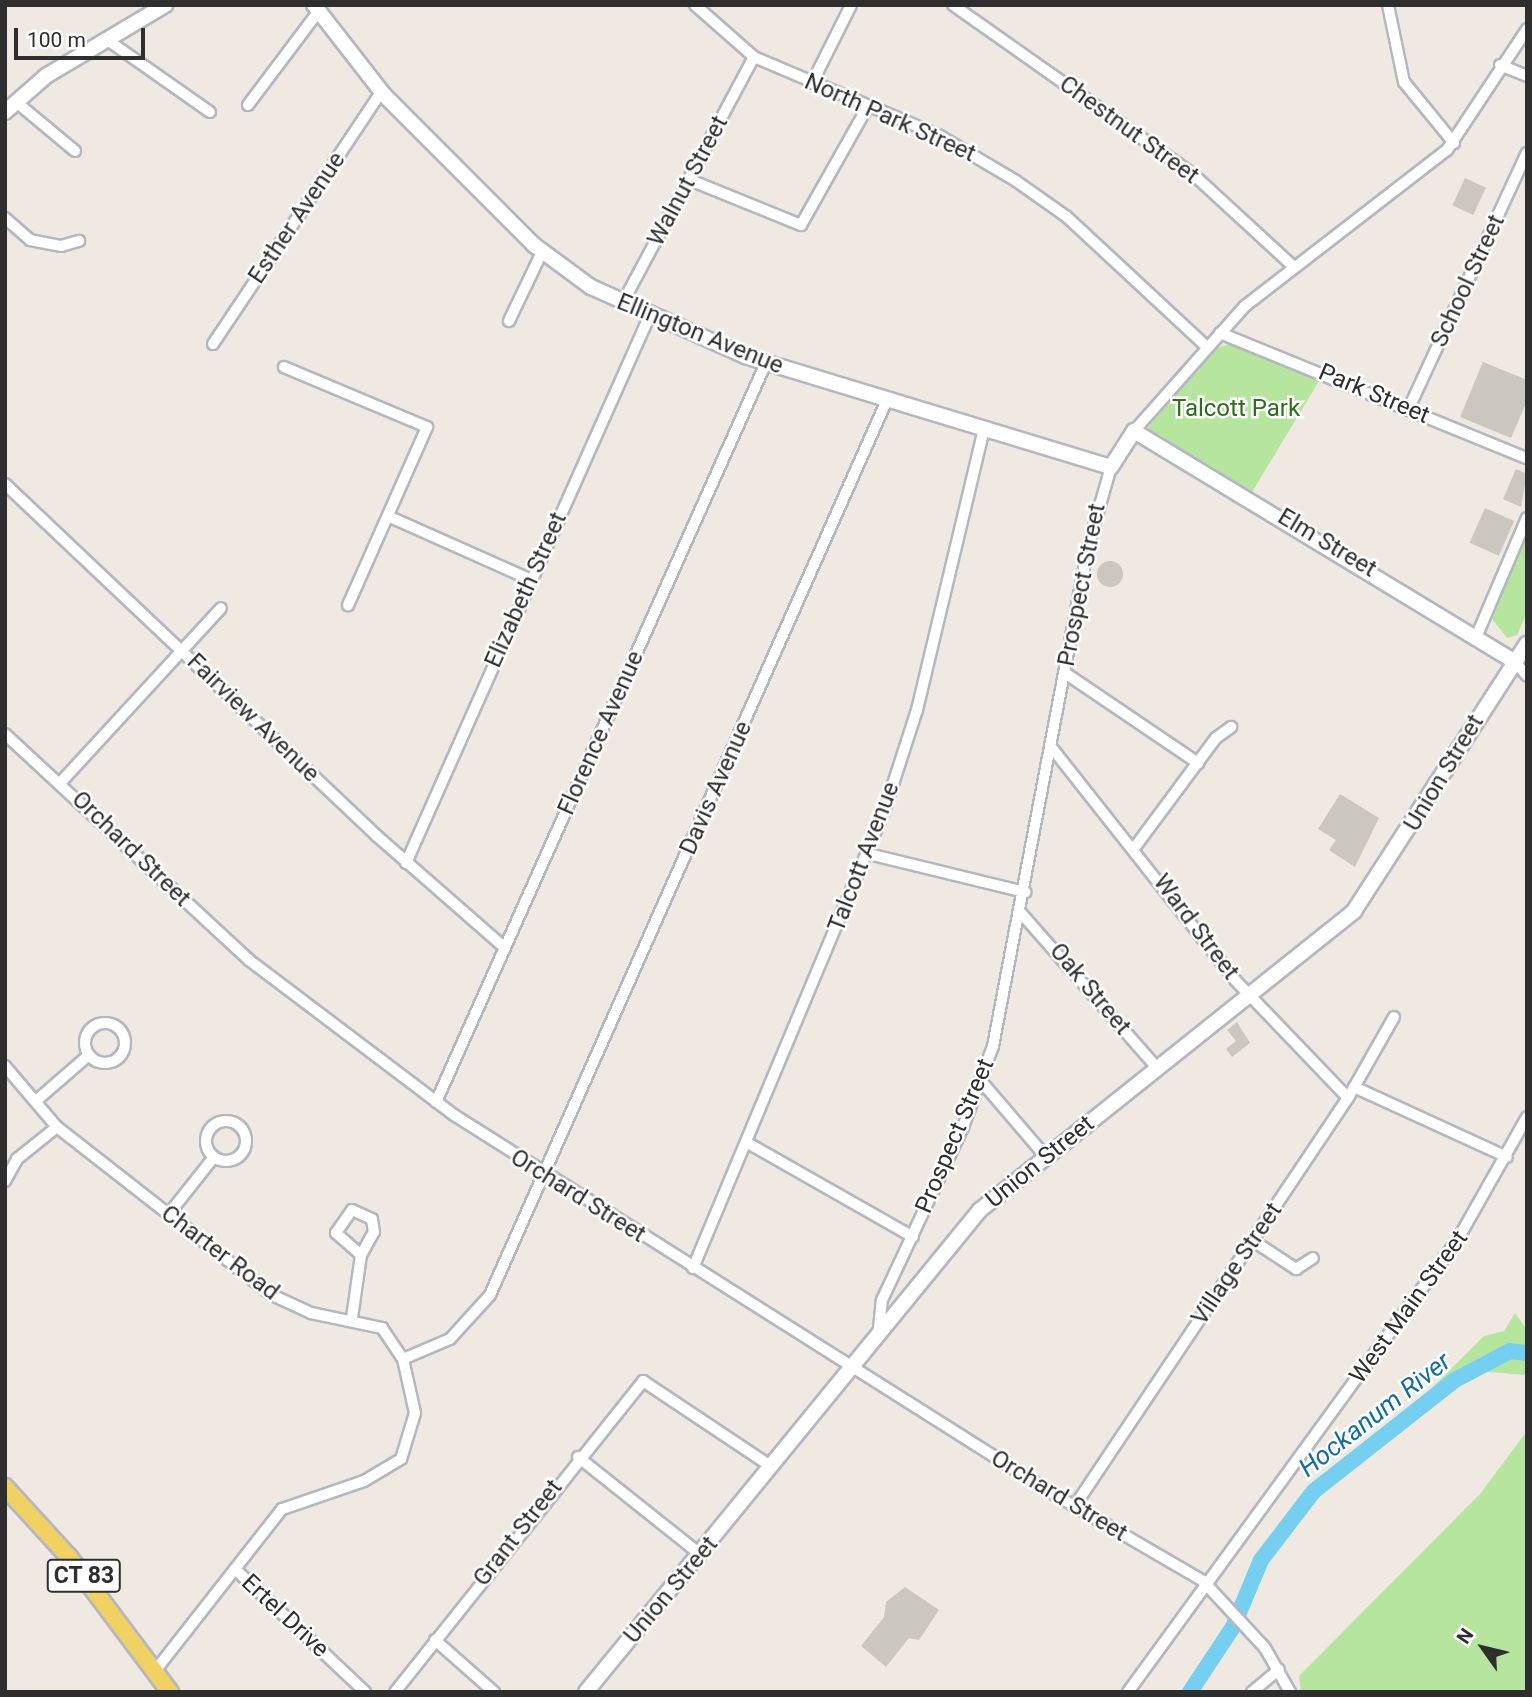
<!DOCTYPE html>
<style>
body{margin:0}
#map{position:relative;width:1532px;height:1697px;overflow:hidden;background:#efe9e1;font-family:Roboto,sans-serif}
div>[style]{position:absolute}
.green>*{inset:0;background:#b6e59e}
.river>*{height:16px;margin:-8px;padding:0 8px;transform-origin:8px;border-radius:8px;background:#75cff0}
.building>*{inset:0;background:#cbc7bf;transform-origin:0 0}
.round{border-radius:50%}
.roads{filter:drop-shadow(2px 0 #b4b7c1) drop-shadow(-2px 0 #b4b7c1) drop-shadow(0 2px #b4b7c1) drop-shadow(0 -2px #b4b7c1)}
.street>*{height:10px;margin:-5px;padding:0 5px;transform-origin:5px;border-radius:5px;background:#fff}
.street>.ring{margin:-5px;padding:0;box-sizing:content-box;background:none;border:10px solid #fff;border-radius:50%}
.secondary>*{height:14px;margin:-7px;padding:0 7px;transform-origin:7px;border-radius:7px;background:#fff}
.primary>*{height:16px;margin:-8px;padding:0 8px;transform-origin:8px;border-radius:8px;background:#f2d163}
span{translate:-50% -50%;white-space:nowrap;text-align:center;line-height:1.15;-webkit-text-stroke:5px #fff;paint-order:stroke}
.shield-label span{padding:2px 5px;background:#fff;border:2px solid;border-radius:5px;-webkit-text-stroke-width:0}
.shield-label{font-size:23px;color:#2e2e2e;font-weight:700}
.street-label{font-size:24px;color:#2e2e2e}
.park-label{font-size:24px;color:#2c6e1b}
.water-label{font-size:26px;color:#0d6fa3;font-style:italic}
.frame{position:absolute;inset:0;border:7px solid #2e2e2e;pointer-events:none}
.north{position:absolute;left:1448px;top:1613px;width:70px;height:70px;-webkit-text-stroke:5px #fff;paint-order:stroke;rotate:304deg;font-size:19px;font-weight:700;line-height:28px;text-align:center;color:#2e2e2e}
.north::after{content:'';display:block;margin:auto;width:24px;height:32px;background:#2e2e2e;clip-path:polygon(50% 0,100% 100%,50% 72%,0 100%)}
.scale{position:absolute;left:14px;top:28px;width:131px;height:32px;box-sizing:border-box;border:4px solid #2e2e2e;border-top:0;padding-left:9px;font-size:21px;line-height:24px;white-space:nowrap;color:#2e2e2e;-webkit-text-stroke:5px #fff;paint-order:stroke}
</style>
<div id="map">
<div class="green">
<i style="clip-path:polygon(1233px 343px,1319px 381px,1252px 492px,1147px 429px,1213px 349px)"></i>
<i style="clip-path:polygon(1527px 532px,1527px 613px,1517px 635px,1507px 638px,1492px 619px)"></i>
<i style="clip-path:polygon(1515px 1313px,1527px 1330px,1527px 1375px,1464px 1370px,1411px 1409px,1484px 1336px,1504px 1331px)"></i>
<i style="clip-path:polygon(1527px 1431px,1527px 1692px,1301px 1692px,1299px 1676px,1480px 1494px)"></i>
</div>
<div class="river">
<i style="left:1190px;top:1692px;width:78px;rotate:-56.5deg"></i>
<i style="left:1233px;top:1627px;width:73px;rotate:-67.3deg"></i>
<i style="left:1261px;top:1560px;width:87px;rotate:-52.5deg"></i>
<i style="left:1314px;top:1491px;width:179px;rotate:-38.2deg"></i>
<i style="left:1455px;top:1380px;width:62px;rotate:-27.8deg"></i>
<i style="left:1510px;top:1351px;width:17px;rotate:7deg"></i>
</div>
<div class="building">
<i style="left:1465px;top:178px;width:23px;height:30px;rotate:25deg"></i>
<i style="clip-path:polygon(1483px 362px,1527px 380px,1527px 401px,1511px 438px,1460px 417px)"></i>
<i style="clip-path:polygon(1516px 469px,1527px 474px,1521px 507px,1503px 499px)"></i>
<i style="left:1485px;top:508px;width:32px;height:38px;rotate:24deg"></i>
<i class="round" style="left:1097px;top:561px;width:26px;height:26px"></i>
<i style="clip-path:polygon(1340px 794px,1379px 818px,1355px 867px,1329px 850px,1336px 840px,1318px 829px)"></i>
<i style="clip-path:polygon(1237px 1022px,1250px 1043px,1232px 1057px,1226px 1049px,1236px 1041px,1227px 1030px)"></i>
<i style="clip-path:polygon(905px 1587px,939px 1610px,919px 1640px,909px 1638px,886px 1667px,861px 1646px,884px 1617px,886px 1602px)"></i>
</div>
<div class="roads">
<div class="street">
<i style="left:695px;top:5px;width:79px;rotate:41.4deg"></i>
<i style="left:754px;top:57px;width:202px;rotate:23deg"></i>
<i style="left:940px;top:136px;width:88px;rotate:30.6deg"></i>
<i style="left:1016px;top:181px;width:62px;rotate:35.2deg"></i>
<i style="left:1067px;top:217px;width:191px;rotate:42.9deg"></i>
<i style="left:953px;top:5px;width:296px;rotate:35.2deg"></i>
<i style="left:1195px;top:176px;width:134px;rotate:42.6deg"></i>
<i style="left:1388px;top:5px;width:79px;rotate:78.3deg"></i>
<i style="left:1404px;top:82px;width:79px;rotate:50.7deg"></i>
<i style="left:106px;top:39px;width:127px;rotate:35.1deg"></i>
<i style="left:1500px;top:65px;width:29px;rotate:22deg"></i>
<i style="left:812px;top:83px;width:87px;rotate:-63.4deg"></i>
<i style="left:15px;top:101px;width:78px;rotate:39.8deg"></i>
<i style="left:248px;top:105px;width:116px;rotate:-53deg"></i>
<i style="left:690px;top:180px;width:120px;rotate:22.1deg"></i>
<i style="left:801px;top:225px;width:137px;rotate:-60.6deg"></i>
<i style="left:5px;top:218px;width:33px;rotate:41deg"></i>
<i style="left:30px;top:240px;width:32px;rotate:11deg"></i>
<i style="left:61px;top:246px;width:19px;rotate:-16deg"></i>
<i style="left:622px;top:304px;width:280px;rotate:-61.9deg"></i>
<i style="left:509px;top:321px;width:76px;rotate:-64.4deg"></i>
<i style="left:1220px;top:333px;width:331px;rotate:22.2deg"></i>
<i style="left:213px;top:344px;width:303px;rotate:-56.3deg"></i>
<i style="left:284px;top:367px;width:155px;rotate:22.8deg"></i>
<i style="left:427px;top:427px;width:195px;rotate:113.9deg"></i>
<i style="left:1409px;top:408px;width:281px;rotate:-65.2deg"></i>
<i style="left:1134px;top:431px;width:167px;rotate:-48.4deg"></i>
<i style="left:1245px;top:306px;width:255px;rotate:-37.7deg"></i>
<i style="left:1447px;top:150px;width:145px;rotate:-56.5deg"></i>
<i style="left:5px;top:484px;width:512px;rotate:43.42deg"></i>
<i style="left:377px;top:836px;width:170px;rotate:41.2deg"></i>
<i style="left:390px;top:517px;width:152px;rotate:24deg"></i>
<i style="left:1477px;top:635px;width:127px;rotate:-66.9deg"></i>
<i style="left:1515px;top:662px;width:18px;rotate:49deg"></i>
<i style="left:1065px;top:673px;width:161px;rotate:34.1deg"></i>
<i style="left:5px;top:734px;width:333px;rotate:42.8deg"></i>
<i style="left:249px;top:960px;width:257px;rotate:37.1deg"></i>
<i style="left:454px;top:1115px;width:707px;rotate:32.3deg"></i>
<i style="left:1052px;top:1493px;width:175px;rotate:30.2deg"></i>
<i style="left:1203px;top:1581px;width:91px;rotate:47.2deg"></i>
<i style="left:1265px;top:1648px;width:51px;rotate:60.4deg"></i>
<i style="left:1052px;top:748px;width:295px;rotate:51.7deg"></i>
<i style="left:1235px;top:980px;width:163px;rotate:46.2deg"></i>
<i style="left:61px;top:782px;width:236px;rotate:-47.4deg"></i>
<i style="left:1135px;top:847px;width:136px;rotate:-53.4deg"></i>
<i style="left:1216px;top:738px;width:19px;rotate:-36deg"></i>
<i style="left:869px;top:854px;width:161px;rotate:13.7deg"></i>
<i style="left:406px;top:863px;width:598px;rotate:-66.01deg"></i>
<i style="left:1021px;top:913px;width:206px;rotate:48.7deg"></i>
<i class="ring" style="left:85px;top:1023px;width:30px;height:30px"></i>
<i style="left:5px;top:1066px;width:80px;rotate:49.6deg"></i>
<i style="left:57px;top:1127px;width:273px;rotate:38deg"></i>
<i style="left:272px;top:1295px;width:43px;rotate:24.8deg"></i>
<i style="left:311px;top:1313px;width:73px;rotate:11.9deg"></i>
<i style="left:382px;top:1328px;width:37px;rotate:56deg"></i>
<i style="left:403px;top:1359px;width:55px;rotate:77.5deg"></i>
<i style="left:415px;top:1413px;width:48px;rotate:106.9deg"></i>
<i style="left:401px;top:1459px;width:43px;rotate:149.3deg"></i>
<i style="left:364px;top:1481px;width:87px;rotate:161.1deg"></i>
<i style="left:282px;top:1509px;width:207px;rotate:128.1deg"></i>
<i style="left:981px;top:1081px;width:99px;rotate:49.5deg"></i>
<i style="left:1354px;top:1087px;width:168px;rotate:24.6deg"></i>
<i style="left:37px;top:1100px;width:69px;rotate:-40.9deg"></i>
<i style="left:436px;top:1102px;width:809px;rotate:-65.94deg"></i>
<i class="ring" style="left:206px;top:1121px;width:30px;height:30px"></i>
<i style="left:746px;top:1142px;width:192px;rotate:29.6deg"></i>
<i style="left:5px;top:1181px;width:25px;rotate:-61deg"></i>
<i style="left:17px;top:1159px;width:51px;rotate:-38.7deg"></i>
<i style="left:168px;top:1215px;width:74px;rotate:-51.6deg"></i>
<i style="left:1252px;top:1240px;width:53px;rotate:33.4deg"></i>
<i style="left:1296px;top:1269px;width:20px;rotate:-33deg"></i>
<i style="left:693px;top:1268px;width:494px;rotate:-67.3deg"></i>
<i style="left:884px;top:812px;width:107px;rotate:-72.1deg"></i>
<i style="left:917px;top:710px;width:289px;rotate:-76.6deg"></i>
<i style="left:352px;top:1318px;width:64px;rotate:-81.9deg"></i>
<i style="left:361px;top:1255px;width:26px;rotate:-61deg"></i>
<i style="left:374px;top:1232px;width:13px;rotate:-99deg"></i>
<i style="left:372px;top:1219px;width:22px;rotate:-156deg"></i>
<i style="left:352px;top:1210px;width:28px;rotate:125deg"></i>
<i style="left:336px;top:1233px;width:33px;rotate:41deg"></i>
<i style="left:878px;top:1337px;width:37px;rotate:-84deg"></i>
<i style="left:882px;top:1300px;width:191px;rotate:-64.9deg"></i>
<i style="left:963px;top:1127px;width:86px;rotate:-69.7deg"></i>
<i style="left:993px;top:1046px;width:508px;rotate:-79.22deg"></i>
<i style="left:1088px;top:547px;width:83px;rotate:-74deg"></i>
<i style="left:403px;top:1359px;width:51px;rotate:-23.1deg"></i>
<i style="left:450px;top:1339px;width:59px;rotate:-47.7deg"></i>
<i style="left:490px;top:1295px;width:979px;rotate:-66.08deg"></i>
<i style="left:578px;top:1457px;width:156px;rotate:38.5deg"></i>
<i style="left:1074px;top:1507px;width:492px;rotate:-56.2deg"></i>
<i style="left:1348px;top:1098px;width:93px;rotate:-60.4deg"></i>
<i style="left:235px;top:1569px;width:179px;rotate:43.4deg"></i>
<i style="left:435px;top:1640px;width:79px;rotate:41.4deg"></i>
<i style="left:395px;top:1692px;width:398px;rotate:-51.4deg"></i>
<i style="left:643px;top:1381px;width:155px;rotate:33.7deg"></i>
<i style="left:1128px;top:1692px;width:560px;rotate:-53.93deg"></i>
<i style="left:1458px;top:1239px;width:140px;rotate:-60.5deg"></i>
<i style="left:1252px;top:1692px;width:35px;rotate:-40deg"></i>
</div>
<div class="secondary">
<i style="left:314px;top:5px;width:114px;rotate:52.1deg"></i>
<i style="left:384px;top:95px;width:212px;rotate:45deg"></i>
<i style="left:534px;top:245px;width:71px;rotate:36.4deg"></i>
<i style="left:591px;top:287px;width:169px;rotate:24.1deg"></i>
<i style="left:745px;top:356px;width:382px;rotate:16.9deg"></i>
<i style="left:1111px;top:467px;width:43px;rotate:-57.4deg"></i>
<i style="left:1134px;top:431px;width:446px;rotate:31.2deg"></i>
<i style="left:5px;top:112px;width:55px;rotate:-41.3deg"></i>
<i style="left:46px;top:76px;width:139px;rotate:-30.8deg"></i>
<i style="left:586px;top:1692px;width:623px;rotate:-50.74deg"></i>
<i style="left:980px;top:1210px;width:479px;rotate:-38.6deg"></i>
<i style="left:1354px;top:911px;width:318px;rotate:-57.1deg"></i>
</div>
<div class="primary">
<i style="left:5px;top:1487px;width:95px;rotate:47.6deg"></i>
<i style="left:69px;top:1557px;width:169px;rotate:53.2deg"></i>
</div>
</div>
<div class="shield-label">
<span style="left:84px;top:1576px">CT 83</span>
</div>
<div class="street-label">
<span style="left:890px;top:118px;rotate:24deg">North Park Street</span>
<span style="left:1129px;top:130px;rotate:36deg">Chestnut Street</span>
<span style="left:688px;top:181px;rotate:-62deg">Walnut Street</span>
<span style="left:297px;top:218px;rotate:-56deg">Esther Avenue</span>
<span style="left:1468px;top:281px;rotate:-65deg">School Street</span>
<span style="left:700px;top:334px;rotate:22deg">Ellington Avenue</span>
<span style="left:1374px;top:394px;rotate:23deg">Park Street</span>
<span style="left:1327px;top:543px;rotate:31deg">Elm Street</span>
<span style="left:1082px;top:585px;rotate:-79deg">Prospect Street</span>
<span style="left:526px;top:590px;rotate:-66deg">Elizabeth Street</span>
<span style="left:253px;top:718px;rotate:44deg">Fairview Avenue</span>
<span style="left:601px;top:733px;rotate:-66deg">Florence Avenue</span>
<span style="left:1444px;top:773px;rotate:-59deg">Union Street</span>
<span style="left:716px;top:788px;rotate:-66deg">Davis Avenue</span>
<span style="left:131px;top:849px;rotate:44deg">Orchard Street</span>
<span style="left:864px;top:857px;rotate:-69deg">Talcott Avenue</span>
<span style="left:1196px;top:927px;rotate:53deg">Ward Street</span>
<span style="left:1090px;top:989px;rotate:50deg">Oak Street</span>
<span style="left:955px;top:1136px;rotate:-67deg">Prospect Street</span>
<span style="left:1040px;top:1162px;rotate:-39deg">Union Street</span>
<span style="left:578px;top:1196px;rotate:32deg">Orchard Street</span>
<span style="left:220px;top:1253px;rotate:37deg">Charter Road</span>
<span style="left:1237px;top:1264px;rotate:-56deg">Village Street</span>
<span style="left:1409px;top:1307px;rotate:-54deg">West Main Street</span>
<span style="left:1059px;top:1496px;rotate:31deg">Orchard Street</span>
<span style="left:518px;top:1533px;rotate:-52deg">Grant Street</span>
<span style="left:671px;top:1590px;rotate:-50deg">Union Street</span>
<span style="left:285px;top:1616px;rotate:43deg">Ertel Drive</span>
</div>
<div class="park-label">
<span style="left:1236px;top:409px">Talcott Park</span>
</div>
<div class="water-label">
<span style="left:1375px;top:1415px;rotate:-38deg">Hockanum River</span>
</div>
<div class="frame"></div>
<div class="north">N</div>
<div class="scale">100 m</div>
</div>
